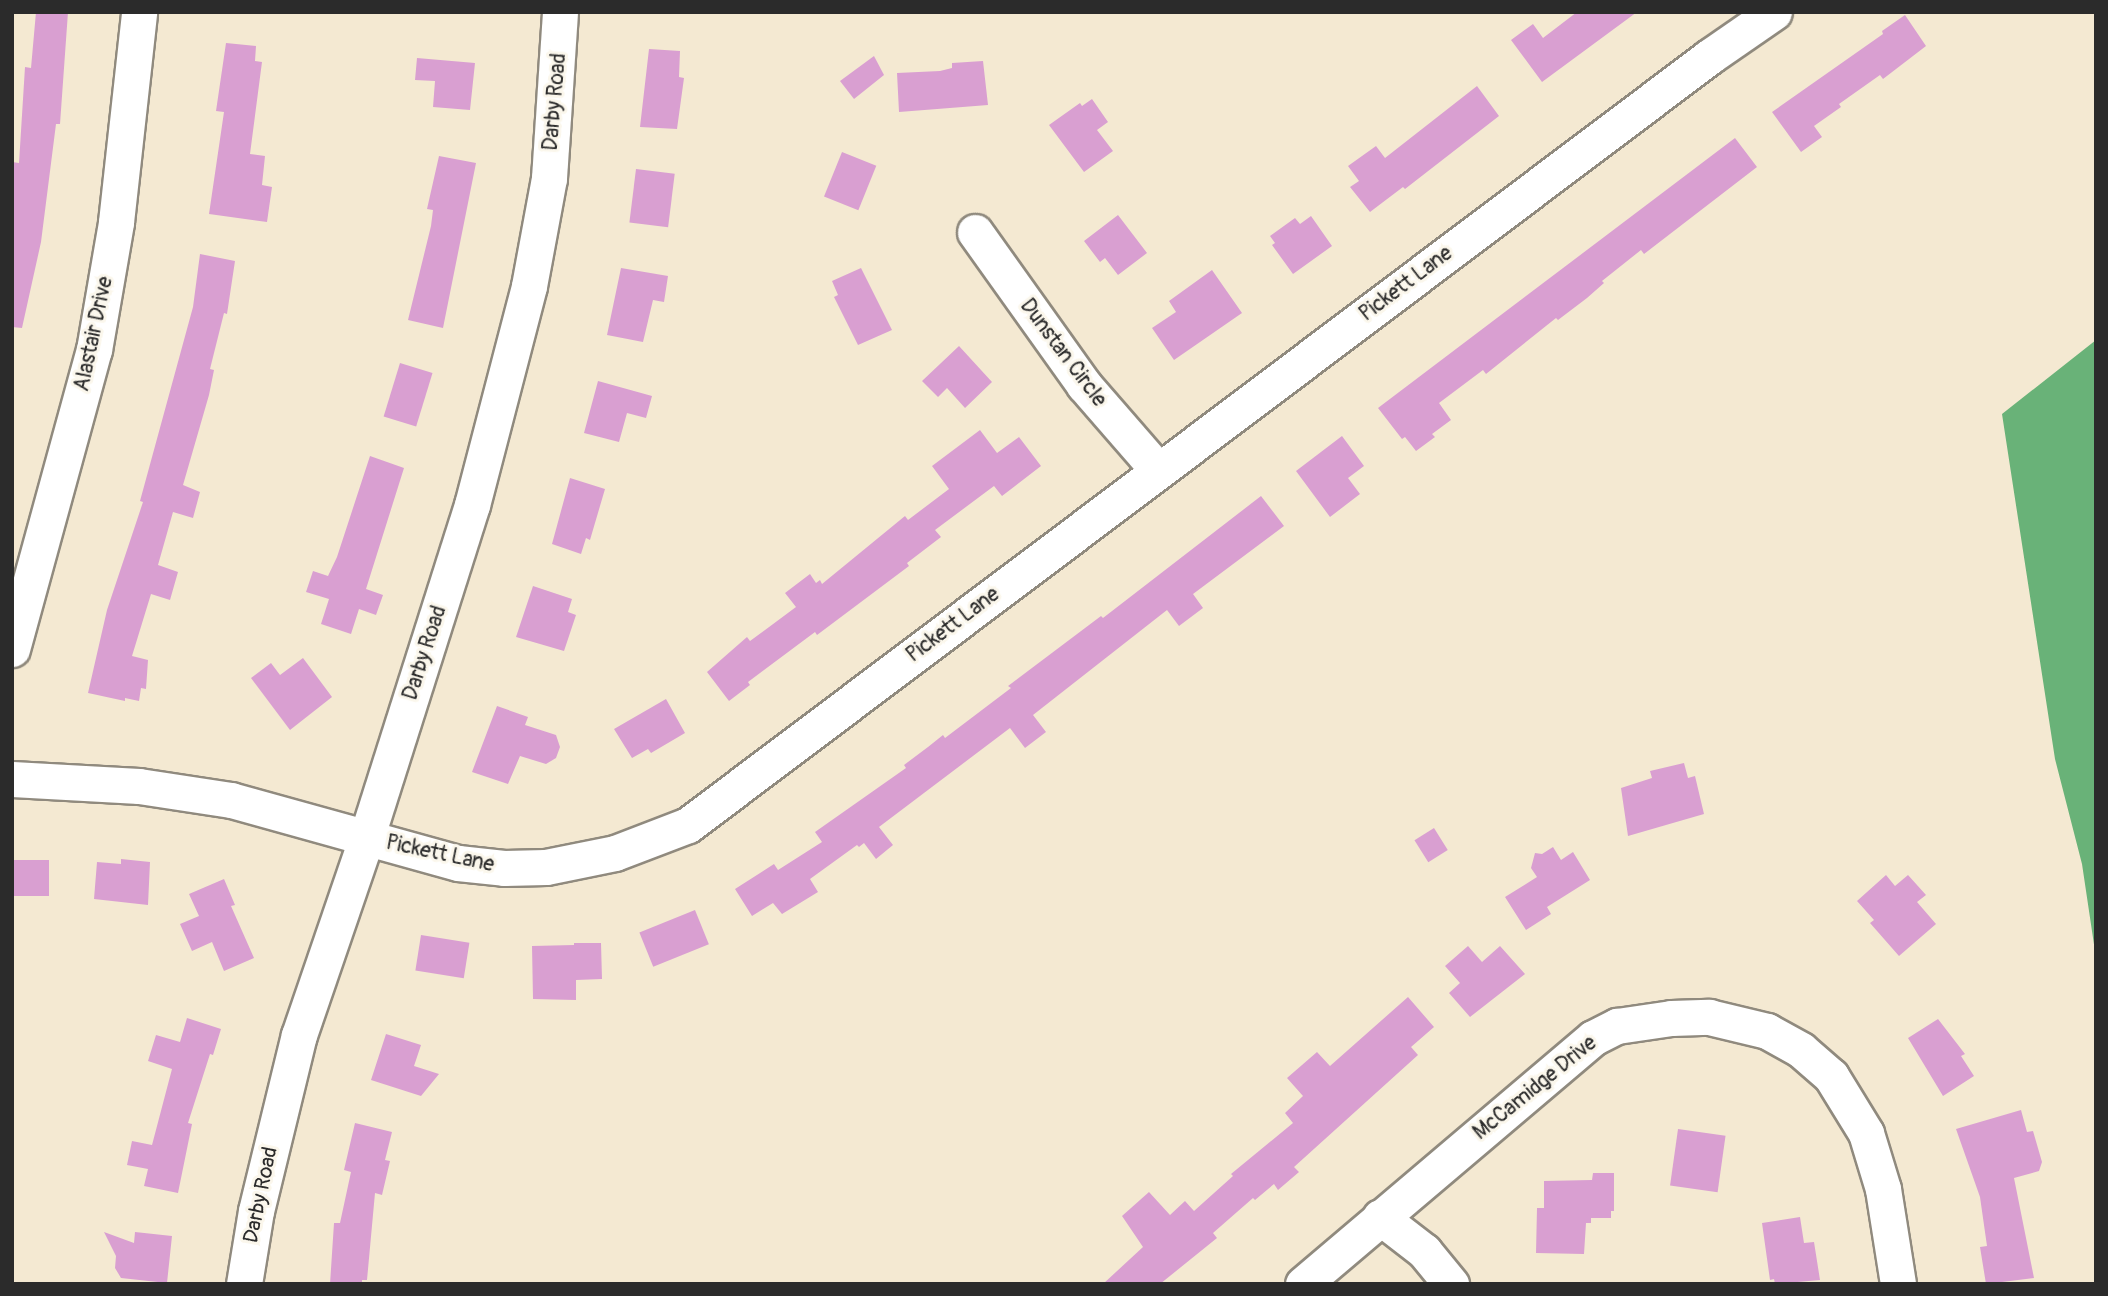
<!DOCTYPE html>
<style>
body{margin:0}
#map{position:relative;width:2108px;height:1296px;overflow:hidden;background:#f4e9d2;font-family:Pangolin,sans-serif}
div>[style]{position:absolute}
.forest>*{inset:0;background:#69b278}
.building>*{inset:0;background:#d99fd1;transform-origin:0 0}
.roads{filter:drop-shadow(2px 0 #908a7e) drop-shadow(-2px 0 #908a7e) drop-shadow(0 2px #908a7e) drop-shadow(0 -2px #908a7e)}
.street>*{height:35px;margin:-17.5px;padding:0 17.5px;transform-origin:17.5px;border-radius:17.5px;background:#fff}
span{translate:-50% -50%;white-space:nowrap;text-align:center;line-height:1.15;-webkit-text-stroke:6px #fbf7ec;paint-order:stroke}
.street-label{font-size:21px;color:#2b2b2b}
.frame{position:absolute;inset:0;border:14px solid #2b2b2b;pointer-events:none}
</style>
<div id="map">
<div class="forest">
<i style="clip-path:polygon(2096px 340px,2096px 958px,2082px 864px,2055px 759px,2002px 414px)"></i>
</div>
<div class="building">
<i style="clip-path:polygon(36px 12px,68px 12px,60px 124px,56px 124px,41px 242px,22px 328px,12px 327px,12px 162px,19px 163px,25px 67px,31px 68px)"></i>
<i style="clip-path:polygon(1577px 12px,1637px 12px,1542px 82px,1511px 40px,1533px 24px,1543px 38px)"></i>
<i style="clip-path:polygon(1905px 15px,1926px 46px,1883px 79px,1880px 75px,1839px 104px,1841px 107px,1814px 126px,1822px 137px,1801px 152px,1772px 112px,1883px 34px,1882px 31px)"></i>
<i style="clip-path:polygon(226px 43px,256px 46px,255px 61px,262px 62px,250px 154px,265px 156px,262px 185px,272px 187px,267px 222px,209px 214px,224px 112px,216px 111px)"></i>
<i style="clip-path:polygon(649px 49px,680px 51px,679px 77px,684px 78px,677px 129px,640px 127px)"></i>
<i style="clip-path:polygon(874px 56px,884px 75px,854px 99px,840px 81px)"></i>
<i style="clip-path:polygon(417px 58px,475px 63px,470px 110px,433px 107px,435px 81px,415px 80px)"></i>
<i style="clip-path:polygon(983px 61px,988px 105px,899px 112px,897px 73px,940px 71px,952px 68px,952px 63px)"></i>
<i style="clip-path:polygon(1477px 86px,1499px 116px,1405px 189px,1403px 187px,1370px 212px,1350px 187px,1359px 181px,1348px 166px,1376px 146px,1385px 158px)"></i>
<i style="clip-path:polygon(1092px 99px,1108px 122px,1097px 130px,1113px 151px,1084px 172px,1049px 125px,1080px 103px,1082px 106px)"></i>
<i style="clip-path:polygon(1735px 138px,1757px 167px,1644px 254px,1641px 250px,1602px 281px,1604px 283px,1587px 298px,1558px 320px,1556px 318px,1486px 374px,1483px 370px,1439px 403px,1451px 420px,1432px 434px,1435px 437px,1416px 451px,1405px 437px,1402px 439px,1378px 408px)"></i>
<i style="left:842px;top:152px;width:37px;height:48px;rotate:22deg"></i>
<i style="clip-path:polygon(439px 156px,476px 163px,443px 328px,408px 320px,431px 226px,433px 210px,427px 209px)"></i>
<i style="left:636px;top:169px;width:39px;height:54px;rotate:7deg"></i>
<i style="clip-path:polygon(1118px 215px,1147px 253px,1118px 275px,1105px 258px,1100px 262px,1084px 241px)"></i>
<i style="clip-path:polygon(1311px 216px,1332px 246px,1293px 274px,1272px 245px,1275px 243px,1270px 236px,1295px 218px,1300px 224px)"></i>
<i style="clip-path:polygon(200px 254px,235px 261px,227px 314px,224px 313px,210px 369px,214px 370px,209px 395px,183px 485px,200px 492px,193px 518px,173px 512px,158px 565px,178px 572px,170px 600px,151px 594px,132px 656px,148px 660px,146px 689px,141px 688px,139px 701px,125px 698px,125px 701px,88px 693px,107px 610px,143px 502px,140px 501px,193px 307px)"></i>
<i style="clip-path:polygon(621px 268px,668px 276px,664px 302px,653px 300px,643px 342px,607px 335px)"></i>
<i style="clip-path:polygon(861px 268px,892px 330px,858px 345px,834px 297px,838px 295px,832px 281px)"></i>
<i style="clip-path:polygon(1212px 270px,1242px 313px,1174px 360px,1152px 328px,1176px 312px,1169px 301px)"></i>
<i style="clip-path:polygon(959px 346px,992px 382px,965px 408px,947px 388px,938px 397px,922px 381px)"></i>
<i style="left:400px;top:363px;width:34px;height:56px;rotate:17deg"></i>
<i style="clip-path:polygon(598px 381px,652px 396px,646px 418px,627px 413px,619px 442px,584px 433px)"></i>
<i style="clip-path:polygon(980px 430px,997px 453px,1019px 437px,1041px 466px,1002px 496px,994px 486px,935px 530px,941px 537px,907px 563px,909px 566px,817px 635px,815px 632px,748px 682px,750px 685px,729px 701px,707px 672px,747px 637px,750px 641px,796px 607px,785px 593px,810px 574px,816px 583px,820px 580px,822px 584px,905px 516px,908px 520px,949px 489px,932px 466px)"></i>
<i style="clip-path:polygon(1342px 436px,1364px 466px,1348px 478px,1360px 494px,1330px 517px,1296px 471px)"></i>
<i style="clip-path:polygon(370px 456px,404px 468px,366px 589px,383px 595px,376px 615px,359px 609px,351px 634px,321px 624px,329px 599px,306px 592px,313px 571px,328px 576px,337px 557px)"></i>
<i style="clip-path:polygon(570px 478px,605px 489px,590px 540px,586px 538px,581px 554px,552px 544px)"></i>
<i style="clip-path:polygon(1261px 496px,1284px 526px,1193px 594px,1203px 608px,1179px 626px,1167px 610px,1033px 715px,1046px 732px,1025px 748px,1010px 728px,879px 827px,893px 845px,876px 859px,864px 843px,859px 847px,857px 845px,810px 879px,818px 892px,782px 914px,773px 903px,752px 916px,735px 889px,774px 864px,778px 870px,822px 842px,815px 832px,906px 768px,904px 765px,928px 747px,943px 735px,945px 738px,1011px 688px,1008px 686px,1101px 616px,1103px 618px)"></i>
<i style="clip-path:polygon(533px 586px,572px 599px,568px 612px,576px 615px,564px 651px,516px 637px)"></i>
<i style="clip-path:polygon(303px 658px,332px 697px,290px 730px,251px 678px,271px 663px,280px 675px)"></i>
<i style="clip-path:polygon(666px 699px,685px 733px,651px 753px,648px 749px,632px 758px,614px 729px)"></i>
<i style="clip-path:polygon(497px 706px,528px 717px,525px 725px,556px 735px,560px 747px,556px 758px,546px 764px,520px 756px,508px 784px,472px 772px)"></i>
<i style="clip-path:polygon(1684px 763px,1688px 778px,1695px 776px,1704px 814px,1628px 836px,1621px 788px,1652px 778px,1650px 771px)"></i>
<i style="left:1434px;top:828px;width:26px;height:23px;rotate:58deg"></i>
<i style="clip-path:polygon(1553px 847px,1561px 860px,1573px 852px,1590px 880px,1547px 907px,1551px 914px,1526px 930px,1505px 897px,1537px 877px,1531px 868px,1535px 853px,1542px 854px)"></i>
<i style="clip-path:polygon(121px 859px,150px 862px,148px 905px,94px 899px,97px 862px,121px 864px)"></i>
<i style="left:12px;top:860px;width:37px;height:36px"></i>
<i style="clip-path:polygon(1886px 875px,1895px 886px,1908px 875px,1926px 895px,1917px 902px,1936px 924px,1899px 956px,1870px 923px,1874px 920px,1857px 901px)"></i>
<i style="clip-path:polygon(224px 879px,235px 905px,231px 906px,254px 958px,224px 971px,212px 942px,192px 951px,180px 924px,199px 916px,189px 894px)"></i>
<i style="left:695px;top:910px;width:37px;height:60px;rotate:68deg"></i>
<i style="left:421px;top:935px;width:49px;height:36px;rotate:9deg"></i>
<i style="clip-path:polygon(574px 943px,601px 943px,602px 979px,576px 980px,576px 1000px,533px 999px,532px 946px,574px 945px)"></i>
<i style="clip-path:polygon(1468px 946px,1482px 962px,1500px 946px,1525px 974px,1470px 1017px,1449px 993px,1460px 983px,1445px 966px)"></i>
<i style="clip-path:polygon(1408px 997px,1434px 1027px,1411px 1047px,1418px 1055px,1294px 1167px,1299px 1172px,1278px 1190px,1274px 1184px,1255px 1200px,1253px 1198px,1213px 1233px,1217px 1238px,1160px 1284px,1103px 1284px,1143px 1247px,1122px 1216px,1149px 1192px,1170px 1215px,1185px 1201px,1194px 1211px,1233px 1176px,1231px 1174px,1293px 1123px,1285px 1113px,1303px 1096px,1287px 1078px,1317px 1052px,1330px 1066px)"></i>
<i style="clip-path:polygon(187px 1018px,221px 1029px,213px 1055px,210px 1054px,188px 1123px,192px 1124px,178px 1193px,144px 1186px,148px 1169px,127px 1165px,132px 1141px,152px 1145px,172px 1069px,148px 1061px,156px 1035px,180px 1042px)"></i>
<i style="clip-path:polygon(1938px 1019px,1965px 1054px,1961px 1056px,1974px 1076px,1943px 1096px,1908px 1038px)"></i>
<i style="clip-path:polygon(386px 1034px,421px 1045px,414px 1066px,439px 1074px,421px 1096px,371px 1080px)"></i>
<i style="clip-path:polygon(2021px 1110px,2027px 1132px,2033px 1131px,2042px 1162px,2039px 1171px,2014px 1178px,2034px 1278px,1986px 1284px,1980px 1247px,1987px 1246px,1980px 1197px,1956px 1129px)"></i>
<i style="clip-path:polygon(355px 1123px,392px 1132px,385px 1160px,390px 1161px,382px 1195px,375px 1193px,367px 1280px,362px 1280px,362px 1284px,330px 1284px,334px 1223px,340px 1223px,351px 1172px,344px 1170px)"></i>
<i style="left:1678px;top:1129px;width:48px;height:57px;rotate:8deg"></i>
<i style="clip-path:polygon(1593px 1173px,1614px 1173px,1614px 1211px,1611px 1211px,1611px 1218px,1591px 1218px,1591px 1223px,1586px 1223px,1584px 1254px,1536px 1253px,1537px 1208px,1544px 1208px,1544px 1181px,1592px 1180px)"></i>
<i style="clip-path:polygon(1800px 1217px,1804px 1243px,1814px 1242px,1820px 1280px,1775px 1284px,1774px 1279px,1770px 1280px,1762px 1223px)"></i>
<i style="clip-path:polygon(104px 1232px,134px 1243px,135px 1232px,172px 1236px,167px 1283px,121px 1278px,115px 1268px,116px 1256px)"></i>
</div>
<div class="roads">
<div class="street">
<i style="left:975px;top:232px;width:188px;rotate:54.5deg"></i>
<i style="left:1084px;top:385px;width:113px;rotate:49deg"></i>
<i style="left:12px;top:649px;width:310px;rotate:-74.7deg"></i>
<i style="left:94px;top:350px;width:130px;rotate:-80.2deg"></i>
<i style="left:116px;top:222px;width:211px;rotate:-83.7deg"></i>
<i style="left:12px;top:779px;width:127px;rotate:3.2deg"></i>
<i style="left:139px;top:786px;width:93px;rotate:8.7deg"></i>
<i style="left:231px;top:800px;width:236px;rotate:15.5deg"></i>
<i style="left:458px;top:863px;width:46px;rotate:6.2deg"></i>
<i style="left:504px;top:868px;width:42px;rotate:-1.4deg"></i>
<i style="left:546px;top:867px;width:70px;rotate:-11.5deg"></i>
<i style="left:615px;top:853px;width:78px;rotate:-21deg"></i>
<i style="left:688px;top:825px;width:1278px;rotate:-36.95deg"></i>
<i style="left:1709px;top:57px;width:79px;rotate:-34.7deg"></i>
<i style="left:1380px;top:1217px;width:56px;rotate:37.7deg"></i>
<i style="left:1424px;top:1251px;width:43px;rotate:50.7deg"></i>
<i style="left:244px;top:1284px;width:74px;rotate:-80.7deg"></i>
<i style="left:256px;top:1211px;width:181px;rotate:-76.3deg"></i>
<i style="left:299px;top:1035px;width:207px;rotate:-71.1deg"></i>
<i style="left:366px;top:839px;width:350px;rotate:-72.4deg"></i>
<i style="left:472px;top:505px;width:226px;rotate:-75.4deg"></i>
<i style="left:529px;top:286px;width:110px;rotate:-79.5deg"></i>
<i style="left:549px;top:178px;width:166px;rotate:-86.2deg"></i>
<i style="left:1303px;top:1284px;width:380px;rotate:-40.3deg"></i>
<i style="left:1593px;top:1038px;width:27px;rotate:-27deg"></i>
<i style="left:1617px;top:1026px;width:55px;rotate:-8.4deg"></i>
<i style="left:1671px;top:1018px;width:38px;rotate:-2deg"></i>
<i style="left:1709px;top:1017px;width:60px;rotate:13.6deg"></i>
<i style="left:1767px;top:1031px;width:39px;rotate:29deg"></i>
<i style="left:1801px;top:1050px;width:40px;rotate:41deg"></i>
<i style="left:1831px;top:1076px;width:67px;rotate:58.4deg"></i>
<i style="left:1866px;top:1133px;width:59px;rotate:73.1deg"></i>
<i style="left:1883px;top:1189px;width:96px;rotate:81deg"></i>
</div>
</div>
<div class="street-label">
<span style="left:555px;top:102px;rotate:-85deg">Darby Road</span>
<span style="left:1406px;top:284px;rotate:-37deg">Pickett Lane</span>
<span style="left:94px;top:334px;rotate:-78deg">Alastair Drive</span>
<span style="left:1063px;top:353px;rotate:53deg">Dunstan Circle</span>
<span style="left:953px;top:625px;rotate:-37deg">Pickett Lane</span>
<span style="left:425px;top:653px;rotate:-72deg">Darby Road</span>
<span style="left:440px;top:854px;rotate:12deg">Pickett Lane</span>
<span style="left:1535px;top:1088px;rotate:-39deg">McCamidge Drive</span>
<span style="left:261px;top:1195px;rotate:-78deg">Darby Road</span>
</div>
<div class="frame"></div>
</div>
